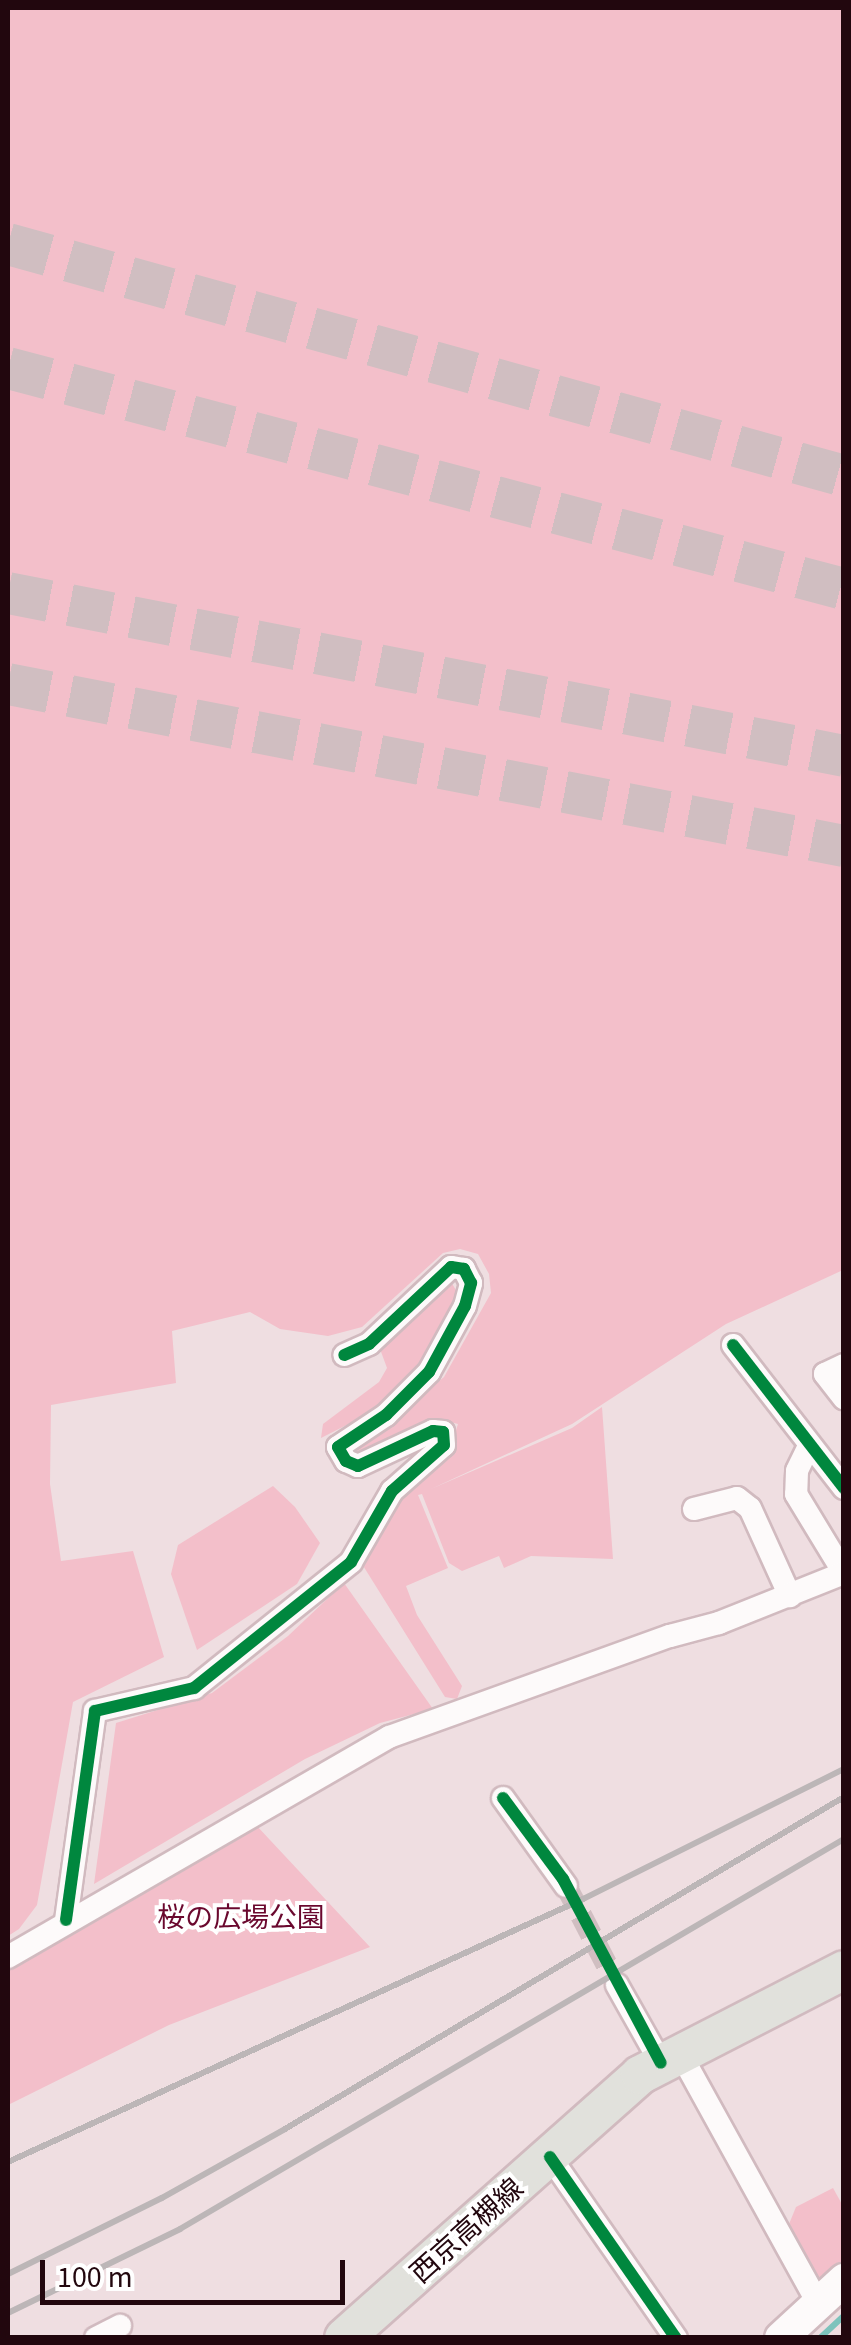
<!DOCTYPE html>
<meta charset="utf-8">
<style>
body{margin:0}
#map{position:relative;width:851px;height:2345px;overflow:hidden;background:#efdee1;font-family:"Source Sans 3","Noto Sans JP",sans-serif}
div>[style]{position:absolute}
.green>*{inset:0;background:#f3bfca}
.stream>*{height:6px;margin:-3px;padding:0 3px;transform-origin:3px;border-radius:3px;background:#7dc3bc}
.street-tunnel>*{height:22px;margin-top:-11px;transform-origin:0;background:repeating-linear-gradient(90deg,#d0bec1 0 22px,transparent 0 33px)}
.highway-tunnel>*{height:42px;margin-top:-21px;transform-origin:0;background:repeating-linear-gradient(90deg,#d0bec1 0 42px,transparent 0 63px)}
.roads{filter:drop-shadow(2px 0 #d1babf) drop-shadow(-2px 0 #d1babf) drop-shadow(0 2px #d1babf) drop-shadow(0 -2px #d1babf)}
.street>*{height:22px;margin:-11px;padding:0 11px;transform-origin:11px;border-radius:11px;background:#fdfafa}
.secondary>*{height:32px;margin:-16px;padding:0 16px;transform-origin:16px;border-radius:16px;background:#fdfafa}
.primary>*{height:38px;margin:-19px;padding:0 19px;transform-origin:19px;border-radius:19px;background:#e1e1dc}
.rail>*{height:6px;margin:-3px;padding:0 3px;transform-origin:3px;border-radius:3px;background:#bcb6b7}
.cycleway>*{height:12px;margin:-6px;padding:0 6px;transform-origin:6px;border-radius:6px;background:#00873e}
span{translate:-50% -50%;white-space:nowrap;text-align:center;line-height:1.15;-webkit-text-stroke:8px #fff;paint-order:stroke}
.park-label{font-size:28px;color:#6a082e}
.street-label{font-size:28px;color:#22070e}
.frame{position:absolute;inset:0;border:10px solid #22070e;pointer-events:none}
.scale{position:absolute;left:40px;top:2260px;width:305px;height:45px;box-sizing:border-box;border:5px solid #22070e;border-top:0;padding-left:12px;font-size:30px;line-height:35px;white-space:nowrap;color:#22070e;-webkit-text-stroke:8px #fff;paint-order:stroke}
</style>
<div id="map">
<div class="green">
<i style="clip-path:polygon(8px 8px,843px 8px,843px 1270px,726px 1324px,572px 1424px,431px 1489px,572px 1428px,602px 1407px,613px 1559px,531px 1556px,504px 1568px,499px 1556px,462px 1571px,449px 1563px,422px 1494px,418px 1495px,448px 1568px,406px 1586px,417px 1615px,462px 1686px,457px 1699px,445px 1697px,362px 1564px,398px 1496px,448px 1455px,458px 1424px,434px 1418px,352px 1456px,346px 1447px,398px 1415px,444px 1377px,491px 1293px,489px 1274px,478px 1254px,460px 1249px,443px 1253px,362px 1327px,328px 1336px,280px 1329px,250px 1312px,172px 1331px,176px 1383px,51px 1405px,50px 1484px,61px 1561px,133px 1551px,164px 1657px,73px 1702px,37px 1905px,19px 1929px,8px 1936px)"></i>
<i style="clip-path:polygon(451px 1282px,459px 1295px,422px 1366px,382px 1407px,321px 1438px,323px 1424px,379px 1382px,387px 1368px,380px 1349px)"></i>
<i style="clip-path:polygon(273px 1486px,295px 1507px,320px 1543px,297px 1584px,197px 1650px,171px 1574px,178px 1545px)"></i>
<i style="clip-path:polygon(344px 1583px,433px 1709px,380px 1723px,305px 1759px,94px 1884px,116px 1723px,212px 1693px,288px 1636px)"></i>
<i style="clip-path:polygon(256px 1825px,370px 1947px,169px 2025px,8px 2105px,8px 1967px)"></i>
<i style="clip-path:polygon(833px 2188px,843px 2206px,843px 2265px,825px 2282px,815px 2281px,787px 2229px,796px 2207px)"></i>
</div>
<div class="stream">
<i style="left:820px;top:2338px;width:33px;rotate:-43deg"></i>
</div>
<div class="street-tunnel">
<i style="left:566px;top:1886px;width:111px;rotate:62.7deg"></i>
</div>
<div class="highway-tunnel">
<i style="left:8px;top:244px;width:868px;rotate:15.51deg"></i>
<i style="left:8px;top:368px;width:865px;rotate:14.81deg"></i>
<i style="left:8px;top:593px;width:852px;rotate:11.03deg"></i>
<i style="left:8px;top:684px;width:852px;rotate:10.97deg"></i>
</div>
<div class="roads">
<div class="street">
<i style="left:733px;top:1345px;width:181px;rotate:52.2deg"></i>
<i style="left:844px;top:1365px;width:21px;rotate:155deg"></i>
<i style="left:825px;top:1374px;width:31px;rotate:52deg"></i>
<i style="left:808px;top:1448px;width:25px;rotate:116deg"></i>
<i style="left:797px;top:1471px;width:23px;rotate:92deg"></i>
<i style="left:796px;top:1494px;width:92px;rotate:58.7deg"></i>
<i style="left:694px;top:1509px;width:44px;rotate:-14.3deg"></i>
<i style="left:737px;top:1498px;width:16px;rotate:38deg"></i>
<i style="left:750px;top:1508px;width:97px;rotate:65.6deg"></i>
<i style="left:503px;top:1798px;width:108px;rotate:54.4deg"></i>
<i style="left:66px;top:1920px;width:211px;rotate:-82.1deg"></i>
<i style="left:95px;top:1711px;width:102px;rotate:-13.1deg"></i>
<i style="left:194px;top:1688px;width:201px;rotate:-38.7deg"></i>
<i style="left:351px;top:1562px;width:82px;rotate:-60deg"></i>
<i style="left:392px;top:1491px;width:69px;rotate:-41.5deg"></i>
<i style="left:444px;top:1445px;width:13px;rotate:-94deg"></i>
<i style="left:443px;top:1432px;width:10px;rotate:-174deg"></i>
<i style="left:433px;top:1431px;width:83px;rotate:155deg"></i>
<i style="left:358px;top:1466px;width:13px;rotate:-157deg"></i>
<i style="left:346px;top:1461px;width:16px;rotate:-120deg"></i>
<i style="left:338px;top:1447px;width:58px;rotate:-33.7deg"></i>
<i style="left:386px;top:1415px;width:61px;rotate:-45deg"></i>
<i style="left:429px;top:1372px;width:75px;rotate:-61.4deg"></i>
<i style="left:465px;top:1306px;width:24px;rotate:-75deg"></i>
<i style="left:471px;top:1283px;width:16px;rotate:-117deg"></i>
<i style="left:464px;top:1269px;width:13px;rotate:-171deg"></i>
<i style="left:451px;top:1267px;width:112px;rotate:136.8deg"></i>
<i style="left:369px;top:1344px;width:27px;rotate:156deg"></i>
<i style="left:8px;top:1957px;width:440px;rotate:-30deg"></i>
<i style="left:389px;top:1737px;width:299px;rotate:-19.8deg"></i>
<i style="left:670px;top:1636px;width:51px;rotate:-14.9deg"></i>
<i style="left:719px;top:1623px;width:135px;rotate:-21.8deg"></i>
<i style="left:617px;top:1985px;width:90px;rotate:60.6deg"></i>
<i style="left:680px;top:2053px;width:286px;rotate:61.1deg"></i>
<i style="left:550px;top:2157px;width:221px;rotate:55.2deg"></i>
<i style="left:96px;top:2338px;width:27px;rotate:-27deg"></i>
</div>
<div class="secondary">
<i style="left:781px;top:2338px;width:86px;rotate:-42.6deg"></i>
</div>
<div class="primary">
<i style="left:344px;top:2338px;width:396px;rotate:-41.6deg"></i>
<i style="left:640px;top:2075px;width:229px;rotate:-27.2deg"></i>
</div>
</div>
<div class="rail">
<i style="left:8px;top:2162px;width:632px;rotate:-24.58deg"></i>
<i style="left:583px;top:1899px;width:292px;rotate:-26.5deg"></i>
<i style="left:8px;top:2274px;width:172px;rotate:-26.3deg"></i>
<i style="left:162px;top:2198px;width:141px;rotate:-29.3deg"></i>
<i style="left:285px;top:2129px;width:650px;rotate:-30.71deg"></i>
<i style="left:8px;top:2313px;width:191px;rotate:-26deg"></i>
<i style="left:180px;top:2229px;width:770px;rotate:-30.43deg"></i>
</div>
<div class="cycleway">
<i style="left:733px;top:1345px;width:181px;rotate:52.2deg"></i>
<i style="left:503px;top:1798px;width:101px;rotate:53.5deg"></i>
<i style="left:563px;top:1879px;width:208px;rotate:62deg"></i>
<i style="left:66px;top:1920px;width:211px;rotate:-82.1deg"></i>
<i style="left:95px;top:1711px;width:102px;rotate:-13.1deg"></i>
<i style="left:194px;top:1688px;width:201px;rotate:-38.7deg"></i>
<i style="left:351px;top:1562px;width:82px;rotate:-60deg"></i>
<i style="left:392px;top:1491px;width:69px;rotate:-41.5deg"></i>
<i style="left:444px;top:1445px;width:13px;rotate:-94deg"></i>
<i style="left:443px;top:1432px;width:10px;rotate:-174deg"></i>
<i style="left:433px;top:1431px;width:83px;rotate:155deg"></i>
<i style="left:358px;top:1466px;width:13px;rotate:-157deg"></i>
<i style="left:346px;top:1461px;width:16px;rotate:-120deg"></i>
<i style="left:338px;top:1447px;width:58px;rotate:-33.7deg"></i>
<i style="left:386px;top:1415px;width:61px;rotate:-45deg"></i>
<i style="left:429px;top:1372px;width:75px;rotate:-61.4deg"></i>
<i style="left:465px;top:1306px;width:24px;rotate:-75deg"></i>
<i style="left:471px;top:1283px;width:16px;rotate:-117deg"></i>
<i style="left:464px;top:1269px;width:13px;rotate:-171deg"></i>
<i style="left:451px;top:1267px;width:112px;rotate:136.8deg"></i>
<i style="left:369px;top:1344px;width:27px;rotate:156deg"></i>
<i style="left:550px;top:2157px;width:221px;rotate:55.2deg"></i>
</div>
<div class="park-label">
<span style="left:241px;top:1918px">桜の広場公園</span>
</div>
<div class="street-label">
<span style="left:467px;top:2231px;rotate:-42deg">西京高槻線</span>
</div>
<div class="frame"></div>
<div class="scale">100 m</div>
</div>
